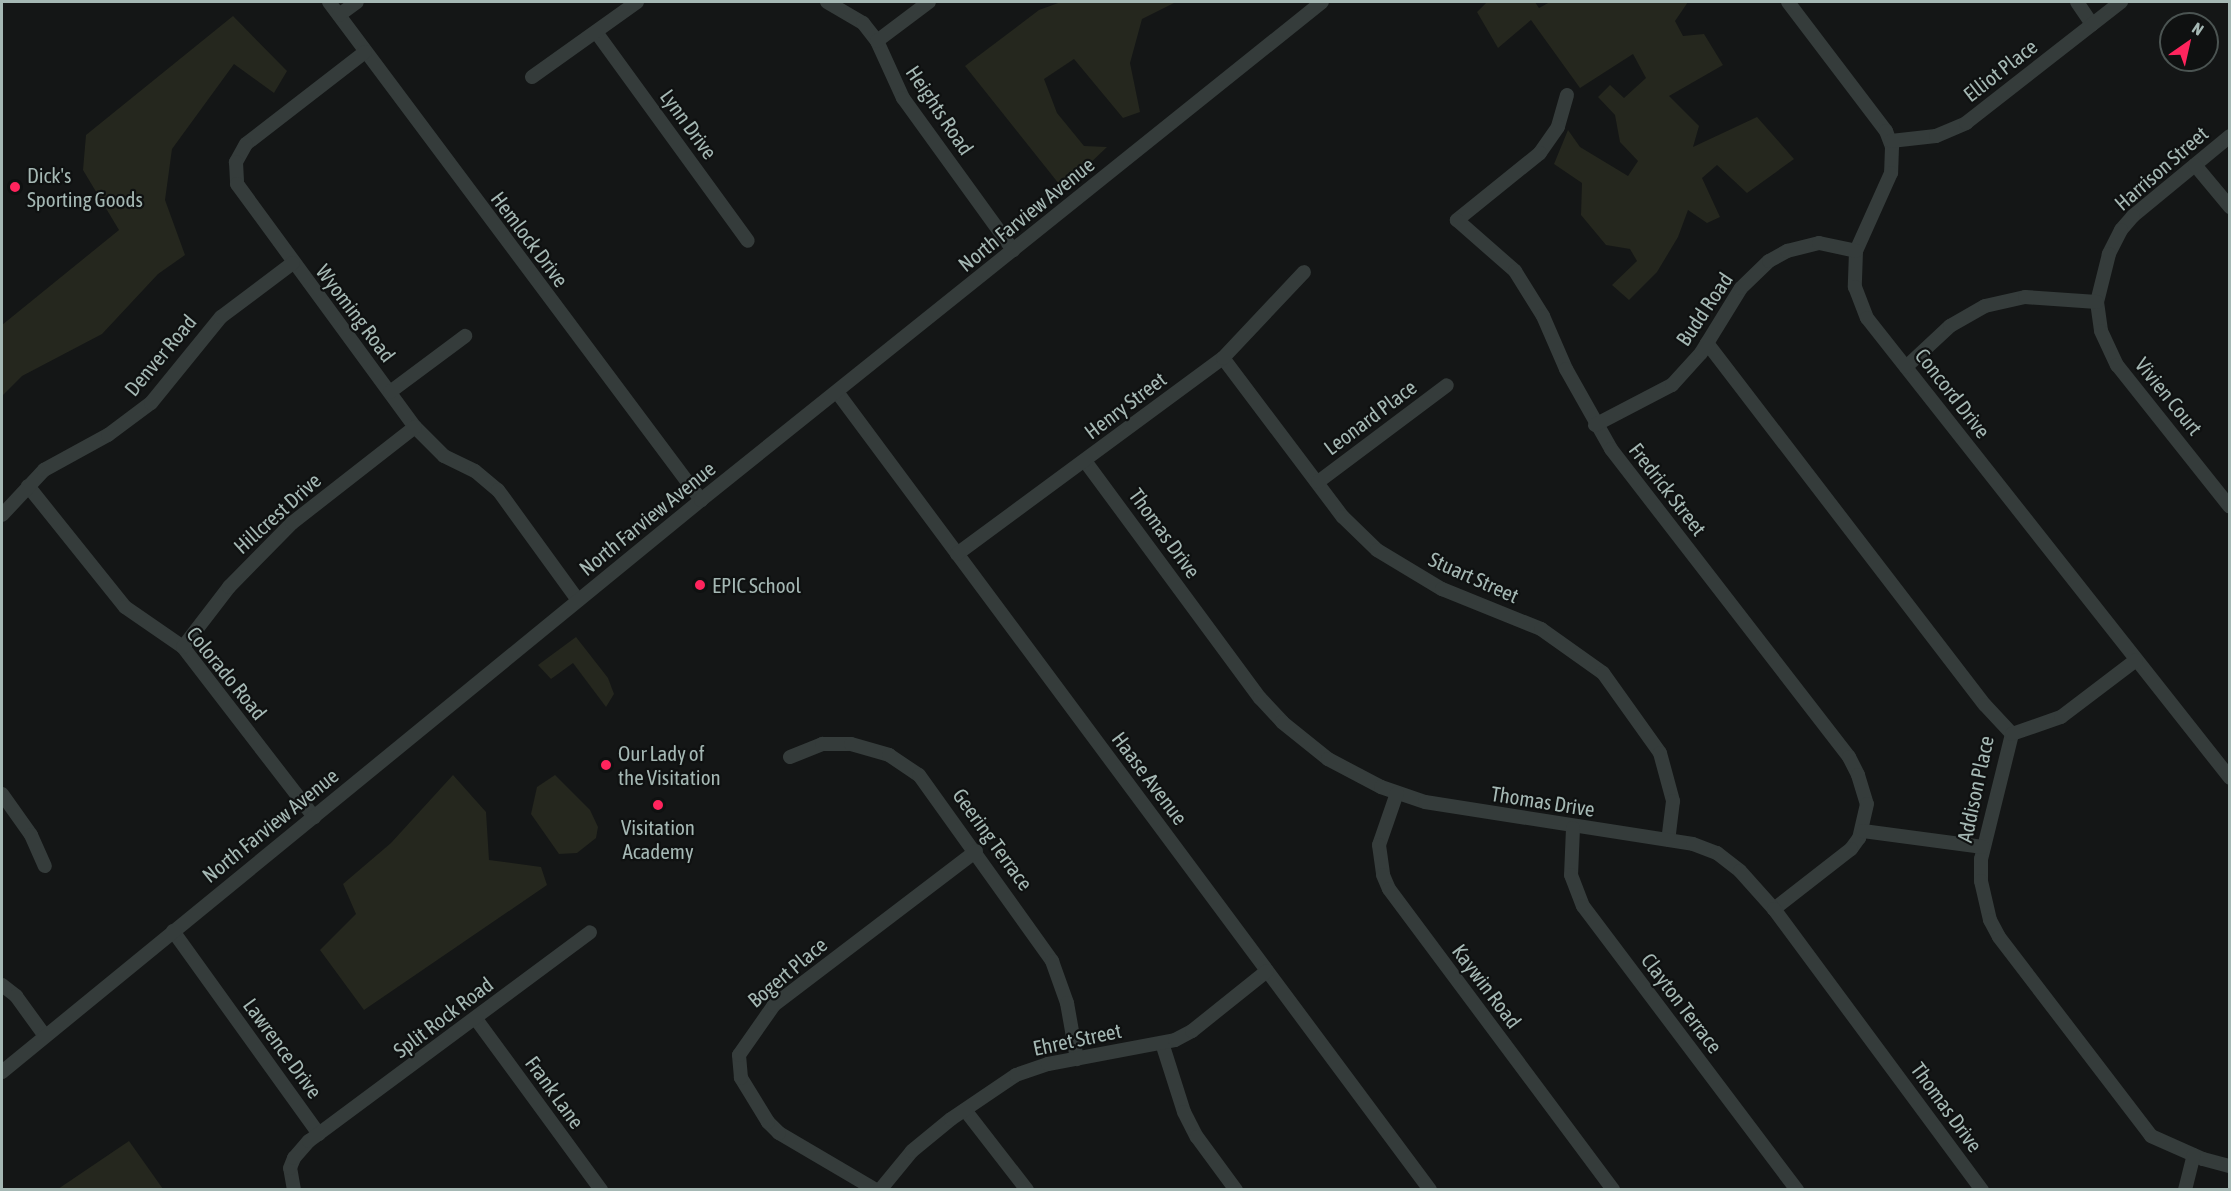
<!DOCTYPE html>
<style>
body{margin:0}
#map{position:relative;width:2231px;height:1191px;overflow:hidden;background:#141616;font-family:"Asap Condensed",sans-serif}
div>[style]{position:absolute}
.green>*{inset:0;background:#25271e}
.minor>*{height:14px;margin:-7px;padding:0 7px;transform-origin:7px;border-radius:7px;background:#353c3b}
.dots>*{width:16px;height:16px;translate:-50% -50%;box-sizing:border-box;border:3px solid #0f1111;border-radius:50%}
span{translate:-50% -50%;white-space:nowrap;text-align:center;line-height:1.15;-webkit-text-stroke:4.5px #0f1111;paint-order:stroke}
.street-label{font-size:21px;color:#a5b8b4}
.poi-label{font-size:21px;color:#a5b8b4}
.left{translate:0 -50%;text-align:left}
.frame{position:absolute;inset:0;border:3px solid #a5b8b4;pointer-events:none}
.north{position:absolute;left:2159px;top:12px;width:60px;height:60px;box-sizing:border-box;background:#0f1111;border:2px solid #4b5452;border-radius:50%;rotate:34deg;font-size:16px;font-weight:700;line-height:24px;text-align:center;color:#a5b8b4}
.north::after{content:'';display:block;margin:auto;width:21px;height:27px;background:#ff245d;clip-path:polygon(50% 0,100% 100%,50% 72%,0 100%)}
</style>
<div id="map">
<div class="green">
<i style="clip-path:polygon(1061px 2px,1176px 2px,1142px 19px,1130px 63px,1140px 112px,1123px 118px,1074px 59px,1044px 79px,1057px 113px,1084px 146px,1107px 147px,1063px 189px,965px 66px,1039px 10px)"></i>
<i style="clip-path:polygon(1487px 2px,1535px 2px,1539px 8px,1550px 2px,1688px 2px,1675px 21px,1683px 36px,1704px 34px,1723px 65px,1669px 96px,1699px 126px,1693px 147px,1757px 117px,1794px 159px,1747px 193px,1717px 165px,1702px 178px,1720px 217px,1707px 223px,1688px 210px,1678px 237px,1657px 272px,1629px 300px,1612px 285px,1637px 261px,1630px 249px,1606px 245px,1581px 215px,1582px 183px,1554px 164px,1568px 130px,1580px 147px,1628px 176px,1638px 161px,1620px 142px,1615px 115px,1598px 97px,1610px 85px,1624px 98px,1646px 78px,1633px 54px,1580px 88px,1531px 20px,1498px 48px,1477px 12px)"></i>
<i style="clip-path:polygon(233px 16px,287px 71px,274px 93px,234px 64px,172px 149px,165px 200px,185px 255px,158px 274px,102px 334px,22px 376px,2px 396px,2px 325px,119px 230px,83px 170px,86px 135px)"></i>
<i style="clip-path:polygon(576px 637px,608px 678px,614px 694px,606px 707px,573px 663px,551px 679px,538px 665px)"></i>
<i style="clip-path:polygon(453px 775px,486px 812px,489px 860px,541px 867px,547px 885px,364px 1010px,320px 950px,356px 914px,343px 884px,391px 843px)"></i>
<i style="clip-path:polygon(555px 775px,590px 810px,598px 827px,596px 838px,577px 853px,559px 854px,531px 814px,537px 787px)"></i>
<i style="clip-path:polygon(129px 1141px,163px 1189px,58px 1189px)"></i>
</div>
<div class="minor">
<i style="left:329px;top:2px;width:622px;rotate:53.24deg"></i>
<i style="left:827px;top:2px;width:42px;rotate:30.3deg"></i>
<i style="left:863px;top:23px;width:23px;rotate:52deg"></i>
<i style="left:877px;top:41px;width:63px;rotate:65.5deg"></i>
<i style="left:903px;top:98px;width:188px;rotate:54.1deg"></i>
<i style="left:1788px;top:2px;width:162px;rotate:52.8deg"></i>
<i style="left:1886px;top:131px;width:17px;rotate:69deg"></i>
<i style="left:1892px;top:147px;width:26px;rotate:92deg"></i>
<i style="left:1891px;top:173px;width:85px;rotate:114.2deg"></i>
<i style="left:1856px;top:251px;width:36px;rotate:92deg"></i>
<i style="left:1855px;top:287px;width:33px;rotate:69deg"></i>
<i style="left:1867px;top:318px;width:586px;rotate:51.72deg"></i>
<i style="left:2077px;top:2px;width:27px;rotate:56deg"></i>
<i style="left:339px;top:15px;width:22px;rotate:-36deg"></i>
<i style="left:596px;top:32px;width:258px;rotate:54deg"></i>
<i style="left:877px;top:41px;width:65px;rotate:-36.9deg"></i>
<i style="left:365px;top:52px;width:150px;rotate:142.3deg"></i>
<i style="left:246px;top:144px;width:21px;rotate:119deg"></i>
<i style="left:236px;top:162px;width:22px;rotate:87deg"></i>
<i style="left:237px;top:184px;width:301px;rotate:53.8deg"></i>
<i style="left:415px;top:427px;width:41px;rotate:45deg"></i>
<i style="left:444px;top:456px;width:34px;rotate:26deg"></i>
<i style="left:475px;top:471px;width:30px;rotate:40deg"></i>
<i style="left:498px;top:490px;width:136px;rotate:54deg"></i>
<i style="left:532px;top:77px;width:129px;rotate:-35.5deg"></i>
<i style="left:1567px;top:95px;width:33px;rotate:106deg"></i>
<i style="left:1558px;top:127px;width:32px;rotate:125deg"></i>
<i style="left:1540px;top:153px;width:107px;rotate:141.1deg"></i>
<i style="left:1457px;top:220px;width:77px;rotate:41.3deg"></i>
<i style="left:1515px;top:271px;width:53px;rotate:58.1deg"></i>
<i style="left:1543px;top:316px;width:58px;rotate:66.5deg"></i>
<i style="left:1566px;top:369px;width:92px;rotate:60.6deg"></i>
<i style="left:1611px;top:449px;width:389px;rotate:52.3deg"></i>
<i style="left:1849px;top:757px;width:20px;rotate:63deg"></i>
<i style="left:1858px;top:775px;width:30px;rotate:73deg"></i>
<i style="left:1867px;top:804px;width:35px;rotate:103deg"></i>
<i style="left:1859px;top:838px;width:14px;rotate:126deg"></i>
<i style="left:1851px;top:849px;width:98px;rotate:142.1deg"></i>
<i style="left:2230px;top:136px;width:126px;rotate:140.5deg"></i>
<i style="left:2133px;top:216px;width:18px;rotate:131deg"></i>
<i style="left:2121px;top:230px;width:27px;rotate:117deg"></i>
<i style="left:2109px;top:254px;width:49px;rotate:104deg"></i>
<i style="left:2097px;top:302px;width:29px;rotate:82deg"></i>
<i style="left:2101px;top:331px;width:38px;rotate:65deg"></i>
<i style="left:2117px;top:365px;width:181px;rotate:51.5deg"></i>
<i style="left:1891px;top:141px;width:45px;rotate:-6.3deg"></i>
<i style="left:1936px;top:136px;width:33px;rotate:-23deg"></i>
<i style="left:1966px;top:123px;width:197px;rotate:-38deg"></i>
<i style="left:2195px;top:165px;width:55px;rotate:50.2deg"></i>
<i style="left:1707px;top:343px;width:456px;rotate:52.5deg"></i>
<i style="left:1985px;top:705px;width:40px;rotate:47deg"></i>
<i style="left:1223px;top:358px;width:199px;rotate:53deg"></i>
<i style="left:1343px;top:517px;width:47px;rotate:44.1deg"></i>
<i style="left:1377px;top:550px;width:76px;rotate:31deg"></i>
<i style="left:1442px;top:589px;width:107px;rotate:22deg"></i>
<i style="left:1541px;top:629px;width:76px;rotate:35.4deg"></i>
<i style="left:1603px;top:673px;width:98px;rotate:54.5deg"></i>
<i style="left:1660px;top:753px;width:50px;rotate:74.8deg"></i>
<i style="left:1673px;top:801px;width:39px;rotate:97deg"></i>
<i style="left:1906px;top:367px;width:60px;rotate:-43deg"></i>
<i style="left:1950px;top:326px;width:40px;rotate:-29.7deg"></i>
<i style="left:1985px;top:306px;width:41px;rotate:-12.7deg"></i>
<i style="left:2025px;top:297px;width:72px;rotate:4deg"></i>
<i style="left:390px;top:392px;width:94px;rotate:-36.7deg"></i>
<i style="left:837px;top:392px;width:994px;rotate:53.38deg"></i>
<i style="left:1595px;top:425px;width:87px;rotate:-27.5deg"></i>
<i style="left:1672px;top:385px;width:43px;rotate:-47.8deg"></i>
<i style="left:1701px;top:353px;width:76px;rotate:-58.4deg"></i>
<i style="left:1741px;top:288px;width:39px;rotate:-44deg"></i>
<i style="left:1769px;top:261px;width:21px;rotate:-29deg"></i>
<i style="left:1787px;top:251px;width:33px;rotate:-14deg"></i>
<i style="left:1819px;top:243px;width:38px;rotate:12deg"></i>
<i style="left:1085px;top:461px;width:295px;rotate:53.6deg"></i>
<i style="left:1260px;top:698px;width:33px;rotate:47deg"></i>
<i style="left:1282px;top:722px;width:59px;rotate:38.8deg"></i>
<i style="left:1328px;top:759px;width:60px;rotate:27.8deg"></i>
<i style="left:1381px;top:787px;width:46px;rotate:18.8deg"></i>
<i style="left:1425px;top:802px;width:271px;rotate:8.9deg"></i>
<i style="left:1693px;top:844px;width:26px;rotate:21deg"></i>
<i style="left:1717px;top:853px;width:29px;rotate:38deg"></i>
<i style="left:1740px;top:871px;width:51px;rotate:48.2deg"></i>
<i style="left:1774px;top:909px;width:350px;rotate:53.5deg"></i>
<i style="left:1318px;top:482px;width:161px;rotate:-36.9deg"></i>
<i style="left:28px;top:486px;width:155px;rotate:51.3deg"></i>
<i style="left:125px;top:607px;width:70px;rotate:34.6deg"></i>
<i style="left:183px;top:647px;width:215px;rotate:52.4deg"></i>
<i style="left:2px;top:515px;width:62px;rotate:-47deg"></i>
<i style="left:44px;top:470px;width:73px;rotate:-28.7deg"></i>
<i style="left:108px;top:435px;width:54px;rotate:-36.7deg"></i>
<i style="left:151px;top:403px;width:111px;rotate:-50.9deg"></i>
<i style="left:221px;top:317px;width:90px;rotate:-36.9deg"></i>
<i style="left:957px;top:554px;width:330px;rotate:-36.4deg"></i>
<i style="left:1223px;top:358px;width:118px;rotate:-46.7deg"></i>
<i style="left:183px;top:647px;width:76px;rotate:-52.5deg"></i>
<i style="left:229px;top:587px;width:90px;rotate:-45.5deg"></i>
<i style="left:292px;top:523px;width:156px;rotate:-38deg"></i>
<i style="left:2012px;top:734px;width:129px;rotate:103.9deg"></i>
<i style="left:1981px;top:859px;width:22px;rotate:90deg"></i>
<i style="left:1981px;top:881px;width:40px;rotate:77deg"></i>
<i style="left:1990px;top:920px;width:19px;rotate:62deg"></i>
<i style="left:1999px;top:937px;width:250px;rotate:52.6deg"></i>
<i style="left:2151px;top:1136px;width:57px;rotate:23.9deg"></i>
<i style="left:2203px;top:1159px;width:28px;rotate:15deg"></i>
<i style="left:2012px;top:734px;width:52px;rotate:-19.1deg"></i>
<i style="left:2061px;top:717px;width:94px;rotate:-37.2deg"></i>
<i style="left:790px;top:757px;width:35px;rotate:-22deg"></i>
<i style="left:822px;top:744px;width:29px"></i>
<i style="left:851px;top:744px;width:40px;rotate:16deg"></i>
<i style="left:889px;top:755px;width:36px;rotate:34deg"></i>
<i style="left:919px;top:775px;width:229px;rotate:54.4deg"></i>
<i style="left:1052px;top:961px;width:45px;rotate:70.3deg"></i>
<i style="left:1067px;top:1003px;width:57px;rotate:79.9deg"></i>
<i style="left:1397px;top:793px;width:55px;rotate:109.1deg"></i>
<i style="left:1379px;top:845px;width:30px;rotate:82deg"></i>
<i style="left:1383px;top:875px;width:15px;rotate:67deg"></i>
<i style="left:1389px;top:889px;width:375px;rotate:53.3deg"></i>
<i style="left:2px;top:794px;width:50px;rotate:54.7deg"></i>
<i style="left:31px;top:835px;width:34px;rotate:66deg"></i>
<i style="left:1573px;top:828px;width:47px;rotate:92.4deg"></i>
<i style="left:1571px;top:875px;width:33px;rotate:69deg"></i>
<i style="left:1583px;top:906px;width:356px;rotate:53deg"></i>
<i style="left:1863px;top:831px;width:121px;rotate:7.6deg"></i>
<i style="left:173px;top:931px;width:250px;rotate:54.3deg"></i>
<i style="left:2px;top:985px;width:18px;rotate:38deg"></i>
<i style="left:16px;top:996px;width:49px;rotate:54.1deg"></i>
<i style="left:476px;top:1019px;width:212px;rotate:53.8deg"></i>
<i style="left:1162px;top:1043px;width:72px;rotate:72.3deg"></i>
<i style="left:1184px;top:1112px;width:28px;rotate:63deg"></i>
<i style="left:1197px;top:1137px;width:66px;rotate:53.7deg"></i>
<i style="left:2px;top:1072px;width:903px;rotate:-39.29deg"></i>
<i style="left:701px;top:500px;width:796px;rotate:-38.73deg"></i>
<i style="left:965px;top:1110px;width:101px;rotate:52.2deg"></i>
<i style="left:294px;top:1190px;width:22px;rotate:-100deg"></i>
<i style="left:290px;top:1168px;width:11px;rotate:-68deg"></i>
<i style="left:294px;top:1158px;width:23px;rotate:-49deg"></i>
<i style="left:309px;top:1141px;width:350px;rotate:-36.6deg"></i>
<i style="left:876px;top:1190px;width:113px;rotate:-149.6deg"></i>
<i style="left:779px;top:1133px;width:16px;rotate:-135deg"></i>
<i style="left:768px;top:1122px;width:52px;rotate:-121.5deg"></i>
<i style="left:741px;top:1078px;width:23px;rotate:-95deg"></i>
<i style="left:739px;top:1055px;width:61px;rotate:-55deg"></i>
<i style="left:774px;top:1005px;width:254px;rotate:-37.3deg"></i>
<i style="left:880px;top:1190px;width:50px;rotate:-50.6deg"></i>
<i style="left:912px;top:1151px;width:50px;rotate:-39.4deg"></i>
<i style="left:951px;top:1119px;width:78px;rotate:-34.1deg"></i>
<i style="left:1016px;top:1075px;width:34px;rotate:-19deg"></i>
<i style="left:1048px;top:1064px;width:129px;rotate:-10.7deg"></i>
<i style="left:1175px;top:1040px;width:19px;rotate:-28deg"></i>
<i style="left:1192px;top:1031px;width:96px;rotate:-38.7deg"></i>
<i style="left:2185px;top:1190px;width:36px;rotate:-76deg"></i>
</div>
<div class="dots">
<i style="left:15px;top:187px;background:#ff245d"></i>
<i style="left:700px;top:585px;background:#ff245d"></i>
<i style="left:606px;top:765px;background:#ff245d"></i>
<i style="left:658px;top:805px;background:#ff245d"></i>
</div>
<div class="street-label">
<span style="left:2000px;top:70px;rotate:-38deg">Elliot Place</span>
<span style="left:940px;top:110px;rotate:56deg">Heights Road</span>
<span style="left:689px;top:124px;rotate:54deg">Lynn Drive</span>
<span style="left:2161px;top:168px;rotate:-41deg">Harrison Street</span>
<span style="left:1026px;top:214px;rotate:-39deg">North Farview Avenue</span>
<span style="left:530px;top:239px;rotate:53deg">Hemlock Drive</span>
<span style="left:1704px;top:309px;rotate:-56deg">Budd Road</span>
<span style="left:356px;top:313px;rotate:53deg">Wyoming Road</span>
<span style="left:160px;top:355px;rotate:-50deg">Denver Road</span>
<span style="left:1953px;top:393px;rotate:52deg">Concord Drive</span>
<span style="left:2169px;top:396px;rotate:51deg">Vivien Court</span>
<span style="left:1125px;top:405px;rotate:-37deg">Henry Street</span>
<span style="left:1370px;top:417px;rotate:-37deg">Leonard Place</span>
<span style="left:1668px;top:489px;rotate:52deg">Fredrick Street</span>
<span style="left:277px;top:513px;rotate:-42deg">Hillcrest Drive</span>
<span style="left:647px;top:518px;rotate:-39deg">North Farview Avenue</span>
<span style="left:1165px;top:533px;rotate:54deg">Thomas Drive</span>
<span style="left:1474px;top:577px;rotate:24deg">Stuart Street</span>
<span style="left:227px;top:673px;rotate:51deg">Colorado Road</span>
<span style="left:1150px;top:778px;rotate:53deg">Haase Avenue</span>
<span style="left:1975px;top:789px;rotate:-78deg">Addison Place</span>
<span style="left:1543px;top:801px;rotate:9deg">Thomas Drive</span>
<span style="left:270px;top:825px;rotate:-39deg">North Farview Avenue</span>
<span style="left:993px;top:839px;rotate:54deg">Geering Terrace</span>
<span style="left:787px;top:972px;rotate:-40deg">Bogert Place</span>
<span style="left:1487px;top:986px;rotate:53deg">Kaywin Road</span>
<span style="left:1682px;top:1003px;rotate:53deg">Clayton Terrace</span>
<span style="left:443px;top:1017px;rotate:-37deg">Split Rock Road</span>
<span style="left:1077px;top:1039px;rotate:-12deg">Ehret Street</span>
<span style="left:283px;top:1048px;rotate:54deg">Lawrence Drive</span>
<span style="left:555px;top:1092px;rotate:54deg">Frank Lane</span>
<span style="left:1947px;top:1107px;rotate:54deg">Thomas Drive</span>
</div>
<div class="poi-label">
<span class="left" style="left:27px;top:187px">Dick's<br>Sporting Goods</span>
<span class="left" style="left:712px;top:585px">EPIC School</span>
<span class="left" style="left:618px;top:765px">Our Lady of<br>the Visitation</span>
<span style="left:658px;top:839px">Visitation<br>Academy</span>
</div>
<div class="frame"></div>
<div class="north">N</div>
</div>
